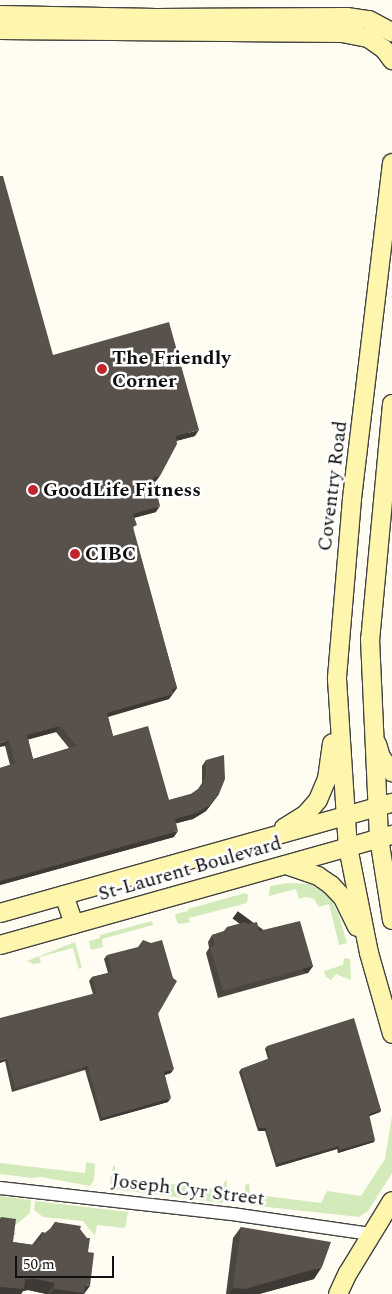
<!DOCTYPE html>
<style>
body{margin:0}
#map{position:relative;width:392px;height:1294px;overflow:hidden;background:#fffcf2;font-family:Spectral,serif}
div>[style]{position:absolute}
.green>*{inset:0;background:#d3eabb}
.roads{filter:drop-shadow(1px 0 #434343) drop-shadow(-1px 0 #434343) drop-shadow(0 1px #434343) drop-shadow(0 -1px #434343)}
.minor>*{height:12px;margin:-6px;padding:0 6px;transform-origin:6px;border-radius:6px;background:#fff}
.secondary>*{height:18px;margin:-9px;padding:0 9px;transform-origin:9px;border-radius:9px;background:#fff6ad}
.wall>*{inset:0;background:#4c4641}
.shaded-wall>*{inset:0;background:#3e3935;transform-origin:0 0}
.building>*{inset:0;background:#58514c}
.dots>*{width:14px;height:14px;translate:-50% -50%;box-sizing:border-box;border:2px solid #fff;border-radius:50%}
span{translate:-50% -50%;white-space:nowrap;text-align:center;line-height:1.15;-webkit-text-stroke:5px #fff;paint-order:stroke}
.poi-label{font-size:20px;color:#101010;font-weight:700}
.left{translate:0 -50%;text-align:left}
.street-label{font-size:20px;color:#101010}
.scale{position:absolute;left:15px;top:1256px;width:99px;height:22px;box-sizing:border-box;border:2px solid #101010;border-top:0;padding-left:6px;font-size:15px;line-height:18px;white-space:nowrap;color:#101010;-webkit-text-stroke:4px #fff;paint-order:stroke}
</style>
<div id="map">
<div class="green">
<i style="clip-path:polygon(288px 883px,310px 884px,329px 896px,339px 915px,347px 943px,339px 945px,329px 904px,319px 907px,314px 899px,306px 897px,299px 899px,296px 889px,269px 896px,270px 886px)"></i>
<i style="clip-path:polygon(245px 893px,248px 895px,247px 903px,189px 918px,190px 922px,179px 924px,177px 922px,175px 914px,188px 911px,188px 909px)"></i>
<i style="clip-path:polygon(152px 921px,153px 925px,102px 939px,103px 947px,91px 950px,89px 941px,100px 938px,100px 935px)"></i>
<i style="clip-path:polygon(75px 942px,82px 968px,79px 969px,73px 948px,39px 957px,41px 963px,33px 964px,27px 961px)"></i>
<i style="clip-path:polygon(344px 958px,350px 959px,351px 980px,336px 974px,331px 980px,326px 977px,324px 971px,343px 965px)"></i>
<i style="clip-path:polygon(392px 1116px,392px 1173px,368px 1211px,359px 1217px,249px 1205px,245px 1201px,245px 1185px,249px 1183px,250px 1194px,321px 1203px,327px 1191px,361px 1196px,385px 1159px)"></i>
<i style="clip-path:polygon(86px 1162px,95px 1164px,94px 1180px,90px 1186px,41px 1177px,32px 1178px,0 1174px,0 1163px,85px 1173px)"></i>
<i style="clip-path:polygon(113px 1166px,115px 1166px,115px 1177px,222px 1190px,224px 1182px,227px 1180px,226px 1199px,222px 1203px,113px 1189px,110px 1182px)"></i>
<i style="clip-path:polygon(0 1196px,31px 1200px,30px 1213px,12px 1228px,17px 1235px,0 1233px)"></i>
<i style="clip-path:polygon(35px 1201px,128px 1212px,125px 1228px,97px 1225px,95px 1236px,83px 1221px,43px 1217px,34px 1210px)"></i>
</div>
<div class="roads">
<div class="minor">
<i style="left:0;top:1188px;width:233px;rotate:6.4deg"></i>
<i style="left:232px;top:1214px;width:140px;rotate:8.2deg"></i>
</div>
<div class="secondary">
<i style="left:0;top:15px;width:156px;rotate:1.1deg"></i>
<i style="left:156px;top:18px;width:191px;rotate:-0.3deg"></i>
<i style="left:347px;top:17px;width:22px;rotate:8deg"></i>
<i style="left:369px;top:20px;width:26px;rotate:28deg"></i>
<i style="left:0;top:30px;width:342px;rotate:0.5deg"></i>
<i style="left:342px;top:33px;width:26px;rotate:11deg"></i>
<i style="left:368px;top:38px;width:19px;rotate:35deg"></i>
<i style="left:384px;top:49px;width:14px;rotate:54deg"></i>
<i style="left:392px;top:163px;width:338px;rotate:96.8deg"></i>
<i style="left:352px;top:499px;width:181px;rotate:94.8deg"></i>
<i style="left:337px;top:679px;width:168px;rotate:86.3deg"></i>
<i style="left:348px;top:847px;width:108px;rotate:78.8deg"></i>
<i style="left:369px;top:953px;width:84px;rotate:74.1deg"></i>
<i style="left:392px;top:404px;width:236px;rotate:95.3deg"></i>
<i style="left:370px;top:639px;width:199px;rotate:87.4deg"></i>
<i style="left:379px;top:838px;width:83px;rotate:81deg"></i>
<i style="left:377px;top:744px;width:14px;rotate:73deg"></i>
<i style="left:381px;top:757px;width:19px;rotate:54deg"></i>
<i style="left:284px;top:828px;width:26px;rotate:-32deg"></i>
<i style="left:306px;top:814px;width:18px;rotate:-49deg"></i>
<i style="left:318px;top:800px;width:23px;rotate:-67deg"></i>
<i style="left:327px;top:779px;width:36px;rotate:-82deg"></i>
<i style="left:286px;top:865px;width:34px;rotate:19deg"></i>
<i style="left:318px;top:876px;width:16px;rotate:35deg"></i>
<i style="left:331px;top:885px;width:18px;rotate:47deg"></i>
<i style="left:343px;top:898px;width:32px;rotate:64deg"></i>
<i style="left:64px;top:895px;width:31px;rotate:71deg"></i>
<i style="left:0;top:913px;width:407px;rotate:-15.7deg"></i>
<i style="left:0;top:945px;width:407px;rotate:-15.7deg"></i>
<i style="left:338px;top:1294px;width:23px;rotate:-65deg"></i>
<i style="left:348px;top:1273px;width:84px;rotate:-58.6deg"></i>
</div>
</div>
<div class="wall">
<i style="clip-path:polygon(evenodd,53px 355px,195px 436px,176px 441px,156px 481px,154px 482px,156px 512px,134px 518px,133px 530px,177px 688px,169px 699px,108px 717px,113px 736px,169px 800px,191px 794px,198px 789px,202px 783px,202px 766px,206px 760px,219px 794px,206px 811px,193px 819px,176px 823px,174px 837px,0 885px,0 768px,10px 765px,5px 746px,53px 355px,56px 732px,69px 748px,33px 759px,28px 739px,56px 732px)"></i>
<i style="clip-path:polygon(248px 924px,259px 931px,313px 966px,308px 973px,218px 998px,206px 953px,209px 948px,208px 942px,212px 935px,224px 931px,227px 927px)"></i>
<i style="clip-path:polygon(107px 955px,158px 1014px,171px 1073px,165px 1075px,168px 1102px,100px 1121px,85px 1070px,12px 1092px,5px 1061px,0 1063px,93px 994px,89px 981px,92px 977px,108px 973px,104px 959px)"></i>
<i style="clip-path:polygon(267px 1046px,381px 1110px,380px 1112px,369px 1116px,374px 1142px,338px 1153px,337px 1149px,276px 1167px,265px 1131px,258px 1131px,239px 1072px,241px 1069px,268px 1059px,265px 1049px)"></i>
<i style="clip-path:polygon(1px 1217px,13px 1242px,32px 1245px,42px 1232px,45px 1233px,50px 1229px,55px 1222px,80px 1229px,84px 1294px,46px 1294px,28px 1290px,23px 1291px,21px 1294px,0 1294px,0 1219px)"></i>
<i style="clip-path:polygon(241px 1227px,314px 1279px,259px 1294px,226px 1294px,233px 1238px)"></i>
</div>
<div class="shaded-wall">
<i style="clip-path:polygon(199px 430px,195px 436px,172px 442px,176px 436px)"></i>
<i style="clip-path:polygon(160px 476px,156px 481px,149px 483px,153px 477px)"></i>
<i style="clip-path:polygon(160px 506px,156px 512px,129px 519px,133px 514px)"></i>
<i style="clip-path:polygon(177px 688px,169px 699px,103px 718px,107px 713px)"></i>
<i style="clip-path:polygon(60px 726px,56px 732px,23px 741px,27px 735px)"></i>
<i style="clip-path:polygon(9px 740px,5px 746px,0 747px,0 743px)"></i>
<i style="clip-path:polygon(219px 794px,206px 811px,193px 819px,170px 825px,175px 819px)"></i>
<i style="clip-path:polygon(178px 831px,174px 837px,0 885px,0 881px)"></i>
<i style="left:313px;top:966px;width:9px;height:93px;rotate:126deg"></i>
<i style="clip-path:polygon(7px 1058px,5px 1061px,0 1063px,0 1060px)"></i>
<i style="left:88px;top:1066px;width:5px;height:76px;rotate:127deg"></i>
<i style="clip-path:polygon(174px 1069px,171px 1073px,161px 1076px,164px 1072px)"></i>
<i style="clip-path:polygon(171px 1098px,168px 1102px,100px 1121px,102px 1118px)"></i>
<i style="clip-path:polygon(381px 1110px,380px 1112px,367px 1117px,369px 1114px)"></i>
<i style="clip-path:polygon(259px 1128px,266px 1128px,265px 1131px,258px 1131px)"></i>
<i style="clip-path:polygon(375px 1140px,374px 1142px,338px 1153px,339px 1150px)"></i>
<i style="clip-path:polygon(339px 1146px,337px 1149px,276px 1167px,277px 1164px)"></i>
<i style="clip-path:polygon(322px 1267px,314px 1279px,259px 1294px,229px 1294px,233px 1288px)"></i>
<i style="clip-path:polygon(25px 1279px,36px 1279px,55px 1283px,47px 1294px,28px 1290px,23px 1291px,21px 1294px,0 1294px,0 1287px)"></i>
<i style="clip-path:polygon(85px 1285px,90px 1286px,84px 1294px,51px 1294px,54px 1289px)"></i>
</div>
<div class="building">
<i style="clip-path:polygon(evenodd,0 176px,3px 176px,53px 355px,169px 322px,199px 430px,176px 436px,177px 444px,160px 476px,153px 477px,160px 506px,133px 514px,137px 525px,133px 527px,177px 688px,172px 689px,173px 694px,107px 713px,113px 736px,148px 726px,169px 800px,191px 794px,200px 788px,206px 777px,206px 760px,224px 755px,225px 779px,219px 794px,210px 805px,197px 813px,175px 819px,178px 831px,0 881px,0 768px,15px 763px,9px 740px,0 743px,0 176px,60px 726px,77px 746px,33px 759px,27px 735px,60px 726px)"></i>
<i style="clip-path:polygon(300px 921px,313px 966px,223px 991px,210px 947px,215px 945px,212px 935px,227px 931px,227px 927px,245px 922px,248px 924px,257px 922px,259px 931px)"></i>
<i style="clip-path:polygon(143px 940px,151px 943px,162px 940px,173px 978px,177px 981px,158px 1014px,174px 1069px,164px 1072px,171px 1098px,102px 1118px,88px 1066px,15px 1088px,7px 1058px,0 1060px,0 1018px,96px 993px,92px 977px,112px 972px,107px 955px,138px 947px)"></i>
<i style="clip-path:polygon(354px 1018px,381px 1110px,369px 1114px,375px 1140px,339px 1150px,339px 1146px,277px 1164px,266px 1128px,259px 1128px,241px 1069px,270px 1058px,267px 1046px)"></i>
<i style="clip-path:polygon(1px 1217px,16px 1219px,13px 1242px,35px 1245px,36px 1240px,41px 1241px,42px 1232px,45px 1233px,54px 1226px,55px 1222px,81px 1226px,80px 1229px,87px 1238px,90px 1238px,88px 1252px,94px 1253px,90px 1286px,85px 1285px,84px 1293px,54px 1289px,55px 1283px,36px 1279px,25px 1279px,24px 1289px,0 1287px,0 1229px)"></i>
<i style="clip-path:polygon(241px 1227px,331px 1242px,322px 1267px,245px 1289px,233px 1288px)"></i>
</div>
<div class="dots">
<i style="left:102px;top:369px;background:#c1262d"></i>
<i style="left:33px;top:490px;background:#c1262d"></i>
<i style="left:75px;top:554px;background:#c1262d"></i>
</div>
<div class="poi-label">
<span class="left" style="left:112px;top:370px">The Friendly<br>Corner</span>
<span class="left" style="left:43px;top:490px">GoodLife Fitness</span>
<span class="left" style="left:85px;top:554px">CIBC</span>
</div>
<div class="street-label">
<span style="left:333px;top:486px;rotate:-83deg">Coventry Road</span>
<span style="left:190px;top:869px;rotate:-16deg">St-Laurent Boulevard</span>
<span style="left:188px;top:1190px;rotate:7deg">Joseph Cyr Street</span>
</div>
<div class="scale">50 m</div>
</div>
